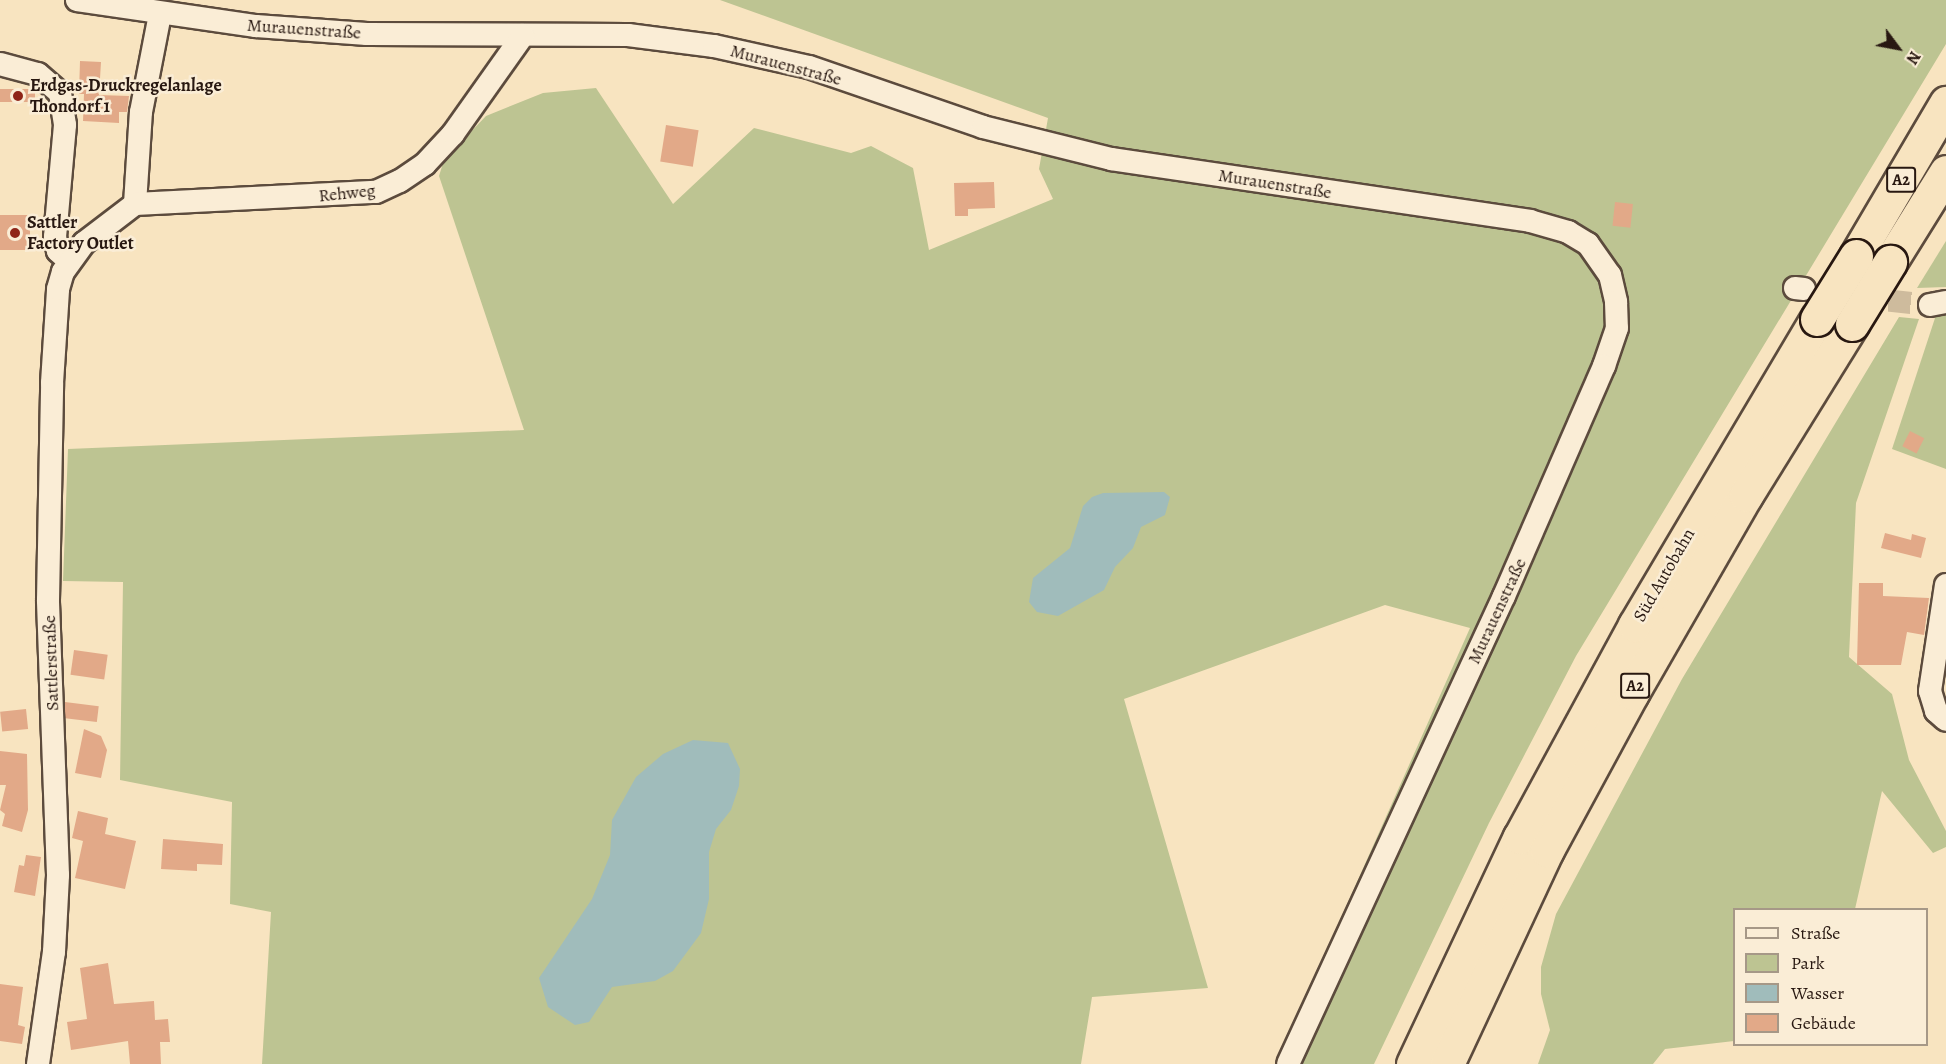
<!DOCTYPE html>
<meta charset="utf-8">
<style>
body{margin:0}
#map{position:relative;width:1946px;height:1064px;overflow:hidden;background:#f8e4c0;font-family:Alegreya,serif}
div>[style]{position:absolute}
.green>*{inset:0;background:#bdc492}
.water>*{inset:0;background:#a0bcbb}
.building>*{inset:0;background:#e2a988;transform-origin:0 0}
.minor-tunnel>*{height:22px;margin-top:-11px;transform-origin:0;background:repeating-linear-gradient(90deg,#cebb9d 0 22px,transparent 0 33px)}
.roads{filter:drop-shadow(2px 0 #5c4b3d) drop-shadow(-2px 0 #5c4b3d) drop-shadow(0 2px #5c4b3d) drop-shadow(0 -2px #5c4b3d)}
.minor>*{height:22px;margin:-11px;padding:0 11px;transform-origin:11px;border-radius:11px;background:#faedd6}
.highway>*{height:33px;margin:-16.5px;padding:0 16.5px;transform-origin:16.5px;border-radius:16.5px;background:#f8e4c0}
.bridges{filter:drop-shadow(2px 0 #281811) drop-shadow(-2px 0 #281811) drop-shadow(0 2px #281811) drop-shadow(0 -2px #281811)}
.highway-bridge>*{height:33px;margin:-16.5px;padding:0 16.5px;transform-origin:16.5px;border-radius:16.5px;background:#f8e4c0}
.dots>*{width:16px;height:16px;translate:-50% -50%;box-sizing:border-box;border:3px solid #faedd6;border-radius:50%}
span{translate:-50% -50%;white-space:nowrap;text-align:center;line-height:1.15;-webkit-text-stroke:5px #faedd6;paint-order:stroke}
.shield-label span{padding:2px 4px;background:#faedd6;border:2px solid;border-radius:4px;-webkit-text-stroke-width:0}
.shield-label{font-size:16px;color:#281811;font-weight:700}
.street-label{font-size:18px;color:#281811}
.poi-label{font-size:18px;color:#281811;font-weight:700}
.left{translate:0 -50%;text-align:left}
.legend{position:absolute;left:1733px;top:908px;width:195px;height:138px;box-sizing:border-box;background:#faedd6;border:2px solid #a69887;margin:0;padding:8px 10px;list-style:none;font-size:18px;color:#281811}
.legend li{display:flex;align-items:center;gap:12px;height:30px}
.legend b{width:30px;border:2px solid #a69887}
.north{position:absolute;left:1868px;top:18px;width:60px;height:60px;-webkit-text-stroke:4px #faedd6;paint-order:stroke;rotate:122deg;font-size:16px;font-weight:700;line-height:24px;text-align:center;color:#281811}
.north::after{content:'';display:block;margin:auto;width:21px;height:27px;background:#281811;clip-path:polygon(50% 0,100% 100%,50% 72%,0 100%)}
</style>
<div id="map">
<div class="green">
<i style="clip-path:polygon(720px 0,1946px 0,1946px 44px,1576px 656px,1489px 823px,1374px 1064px,1276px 1064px,1470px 628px,1385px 605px,1124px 699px,1208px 988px,1092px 997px,1081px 1064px,262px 1064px,271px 912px,230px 904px,232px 802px,120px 780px,123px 582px,63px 581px,68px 449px,524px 430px,439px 176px,444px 160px,486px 116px,543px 93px,596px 88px,673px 204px,754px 128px,851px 153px,871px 146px,913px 168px,929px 250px,1053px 199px,1039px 169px,1048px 118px)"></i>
<i style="clip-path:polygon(1946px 241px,1946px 287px,1917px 288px)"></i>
<i style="clip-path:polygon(1946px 310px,1946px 469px,1892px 449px,1937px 312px)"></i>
<i style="clip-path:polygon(1899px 317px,1919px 319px,1856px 503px,1849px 657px,1892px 694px,1909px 760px,1946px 831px,1946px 847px,1933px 853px,1882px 791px,1855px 909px,1734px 910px,1734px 1041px,1665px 1049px,1653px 1064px,1538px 1064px,1550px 1030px,1541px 994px,1541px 967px,1556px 914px,1682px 679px)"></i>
</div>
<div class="water">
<i style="clip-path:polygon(1164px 492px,1170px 497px,1165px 515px,1141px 527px,1133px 548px,1115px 567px,1104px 590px,1058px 616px,1037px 612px,1029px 602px,1033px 578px,1070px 548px,1083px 506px,1092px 497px,1103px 493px)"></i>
<i style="clip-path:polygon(693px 740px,728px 743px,740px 769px,739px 786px,731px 810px,716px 829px,709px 852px,709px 899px,701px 933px,673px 971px,655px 981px,612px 987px,589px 1022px,575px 1025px,548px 1007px,539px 978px,592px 899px,610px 855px,612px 820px,636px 777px,663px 754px)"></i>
</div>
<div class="building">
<i style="clip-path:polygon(80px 61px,101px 62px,99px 95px,129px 96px,127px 112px,119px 112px,119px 123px,83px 121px,84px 94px,79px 94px)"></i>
<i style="left:0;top:89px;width:35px;height:13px"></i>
<i style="left:666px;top:125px;width:33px;height:37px;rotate:9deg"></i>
<i style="clip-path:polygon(994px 182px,995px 208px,968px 209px,968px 216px,955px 216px,954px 183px)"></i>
<i style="left:1615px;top:202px;width:18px;height:24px;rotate:6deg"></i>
<i style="left:0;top:215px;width:30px;height:35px"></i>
<i style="left:1910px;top:431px;width:16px;height:17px;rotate:27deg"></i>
<i style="clip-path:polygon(1885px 533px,1911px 540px,1912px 534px,1926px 538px,1921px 558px,1881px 548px)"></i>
<i style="clip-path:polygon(1859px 583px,1883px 583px,1883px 596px,1929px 598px,1924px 635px,1907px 632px,1901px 665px,1857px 665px)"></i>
<i style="left:74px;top:650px;width:34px;height:25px;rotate:8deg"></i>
<i style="left:65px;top:702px;width:34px;height:16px;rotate:7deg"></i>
<i style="left:26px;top:709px;width:20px;height:26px;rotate:84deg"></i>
<i style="clip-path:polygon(84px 729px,101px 736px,107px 750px,101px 778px,75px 773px)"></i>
<i style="clip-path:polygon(0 751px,27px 754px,28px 810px,22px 832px,2px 826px,5px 814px,0 810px,6px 785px,0 785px)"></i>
<i style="clip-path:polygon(78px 811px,108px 818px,105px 834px,136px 841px,125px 889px,75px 878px,83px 841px,72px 838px)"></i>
<i style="clip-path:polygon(163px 839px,223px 844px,222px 865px,197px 864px,197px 871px,161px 869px)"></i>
<i style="clip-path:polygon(26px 855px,41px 857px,35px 896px,14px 892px,19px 865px,24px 866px)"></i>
<i style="clip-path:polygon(108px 963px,114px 1004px,154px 1001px,155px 1020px,168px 1019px,170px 1042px,160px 1042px,161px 1064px,130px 1064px,128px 1041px,71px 1050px,67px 1022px,87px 1019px,80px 968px)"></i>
<i style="clip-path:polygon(0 984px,23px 987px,18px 1025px,25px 1027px,22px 1044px,0 1041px)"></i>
</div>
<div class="minor-tunnel">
<i style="left:1856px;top:297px;width:74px;rotate:6.2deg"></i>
</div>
<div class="roads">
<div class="minor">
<i style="left:77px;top:0;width:181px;rotate:8.3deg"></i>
<i style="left:256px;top:26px;width:111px;rotate:4.1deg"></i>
<i style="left:367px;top:34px;width:261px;rotate:0.2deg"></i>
<i style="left:628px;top:35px;width:87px;rotate:7.3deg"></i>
<i style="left:714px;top:46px;width:97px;rotate:12.5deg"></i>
<i style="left:809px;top:67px;width:184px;rotate:19deg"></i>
<i style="left:983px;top:127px;width:132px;rotate:14deg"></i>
<i style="left:1111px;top:159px;width:424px;rotate:8.4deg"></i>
<i style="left:1530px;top:221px;width:40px;rotate:16deg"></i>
<i style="left:1568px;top:232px;width:23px;rotate:31deg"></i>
<i style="left:1588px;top:244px;width:38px;rotate:55deg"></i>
<i style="left:1610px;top:275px;width:28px;rotate:77deg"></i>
<i style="left:1616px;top:302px;width:26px;rotate:88deg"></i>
<i style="left:1617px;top:328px;width:40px;rotate:108.9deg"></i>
<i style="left:1604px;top:366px;width:251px;rotate:113.5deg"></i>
<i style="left:1504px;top:596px;width:515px;rotate:114.78deg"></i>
<i style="left:0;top:64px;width:39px;rotate:15deg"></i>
<i style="left:38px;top:74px;width:29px;rotate:41deg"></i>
<i style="left:60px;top:93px;width:32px;rotate:81deg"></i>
<i style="left:65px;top:125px;width:112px;rotate:95.1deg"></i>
<i style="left:55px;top:237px;width:14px;rotate:78deg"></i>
<i style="left:58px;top:251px;width:15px;rotate:42deg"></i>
<i style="left:135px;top:204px;width:92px;rotate:-86.3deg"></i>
<i style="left:141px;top:112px;width:100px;rotate:-79deg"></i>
<i style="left:1795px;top:288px;width:9px;rotate:6deg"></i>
<i style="left:1930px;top:305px;width:16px;rotate:-11deg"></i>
<i style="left:1946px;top:585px;width:107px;rotate:98.6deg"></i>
<i style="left:1930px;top:691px;width:21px;rotate:73deg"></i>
<i style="left:1936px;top:711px;width:13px;rotate:42deg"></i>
<i style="left:38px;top:1064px;width:113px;rotate:-81.9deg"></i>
<i style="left:54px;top:952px;width:77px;rotate:-87deg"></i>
<i style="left:58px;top:875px;width:275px;rotate:-92.1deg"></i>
<i style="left:48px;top:600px;width:217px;rotate:-88.9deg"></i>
<i style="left:52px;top:383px;width:94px;rotate:-86.3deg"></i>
<i style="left:58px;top:289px;width:18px;rotate:-74deg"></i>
<i style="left:63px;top:272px;width:36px;rotate:-54deg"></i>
<i style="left:84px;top:243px;width:64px;rotate:-37.4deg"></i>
<i style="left:135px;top:204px;width:241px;rotate:-2.9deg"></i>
<i style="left:376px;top:192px;width:26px;rotate:-25deg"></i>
<i style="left:400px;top:181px;width:30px;rotate:-34deg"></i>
<i style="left:425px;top:164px;width:41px;rotate:-47deg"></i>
<i style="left:453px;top:134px;width:121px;rotate:-54.7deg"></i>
</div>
<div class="highway">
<i style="left:1856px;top:256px;width:178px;rotate:-59.5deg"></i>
<i style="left:1890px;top:262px;width:106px;rotate:-58.1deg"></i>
<i style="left:1413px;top:1064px;width:251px;rotate:-64.8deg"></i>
<i style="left:1520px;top:837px;width:241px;rotate:-61.5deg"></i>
<i style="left:1635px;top:625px;width:356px;rotate:-59.3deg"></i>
<i style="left:1447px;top:1064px;width:236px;rotate:-65deg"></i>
<i style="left:1547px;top:850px;width:179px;rotate:-61.6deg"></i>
<i style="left:1632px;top:693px;width:228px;rotate:-60.1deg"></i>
<i style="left:1746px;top:495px;width:201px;rotate:-58.2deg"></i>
</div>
</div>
<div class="bridges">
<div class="highway-bridge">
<i style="left:1817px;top:319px;width:74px;rotate:-58.2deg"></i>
<i style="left:1852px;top:324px;width:73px;rotate:-58.5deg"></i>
</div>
</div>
<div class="dots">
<i style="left:18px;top:96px;background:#8f2418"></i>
<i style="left:15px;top:233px;background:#8f2418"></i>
</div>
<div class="shield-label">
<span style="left:1901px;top:180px">A2</span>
<span style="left:1635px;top:686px">A2</span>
</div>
<div class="street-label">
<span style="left:304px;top:29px;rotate:4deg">Murauenstraße</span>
<span style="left:786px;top:65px;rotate:15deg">Murauenstraße</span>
<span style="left:1275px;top:184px;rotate:9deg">Murauenstraße</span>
<span style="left:347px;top:193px;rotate:-6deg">Rehweg</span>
<span style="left:1664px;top:575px;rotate:-60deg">Süd Autobahn</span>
<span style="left:1497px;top:611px;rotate:-65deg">Murauenstraße</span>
<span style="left:51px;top:663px;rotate:-92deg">Sattlerstraße</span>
</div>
<div class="poi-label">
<span class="left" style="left:30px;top:96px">Erdgas-Druckregelanlage<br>Thondorf 1</span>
<span class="left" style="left:27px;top:233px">Sattler<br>Factory Outlet</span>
</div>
<ul class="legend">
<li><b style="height:8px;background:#faedd6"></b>Straße</li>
<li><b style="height:16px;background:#bdc492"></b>Park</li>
<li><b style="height:16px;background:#a0bcbb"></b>Wasser</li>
<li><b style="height:16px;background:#e2a988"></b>Gebäude</li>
</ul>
<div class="north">N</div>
</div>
